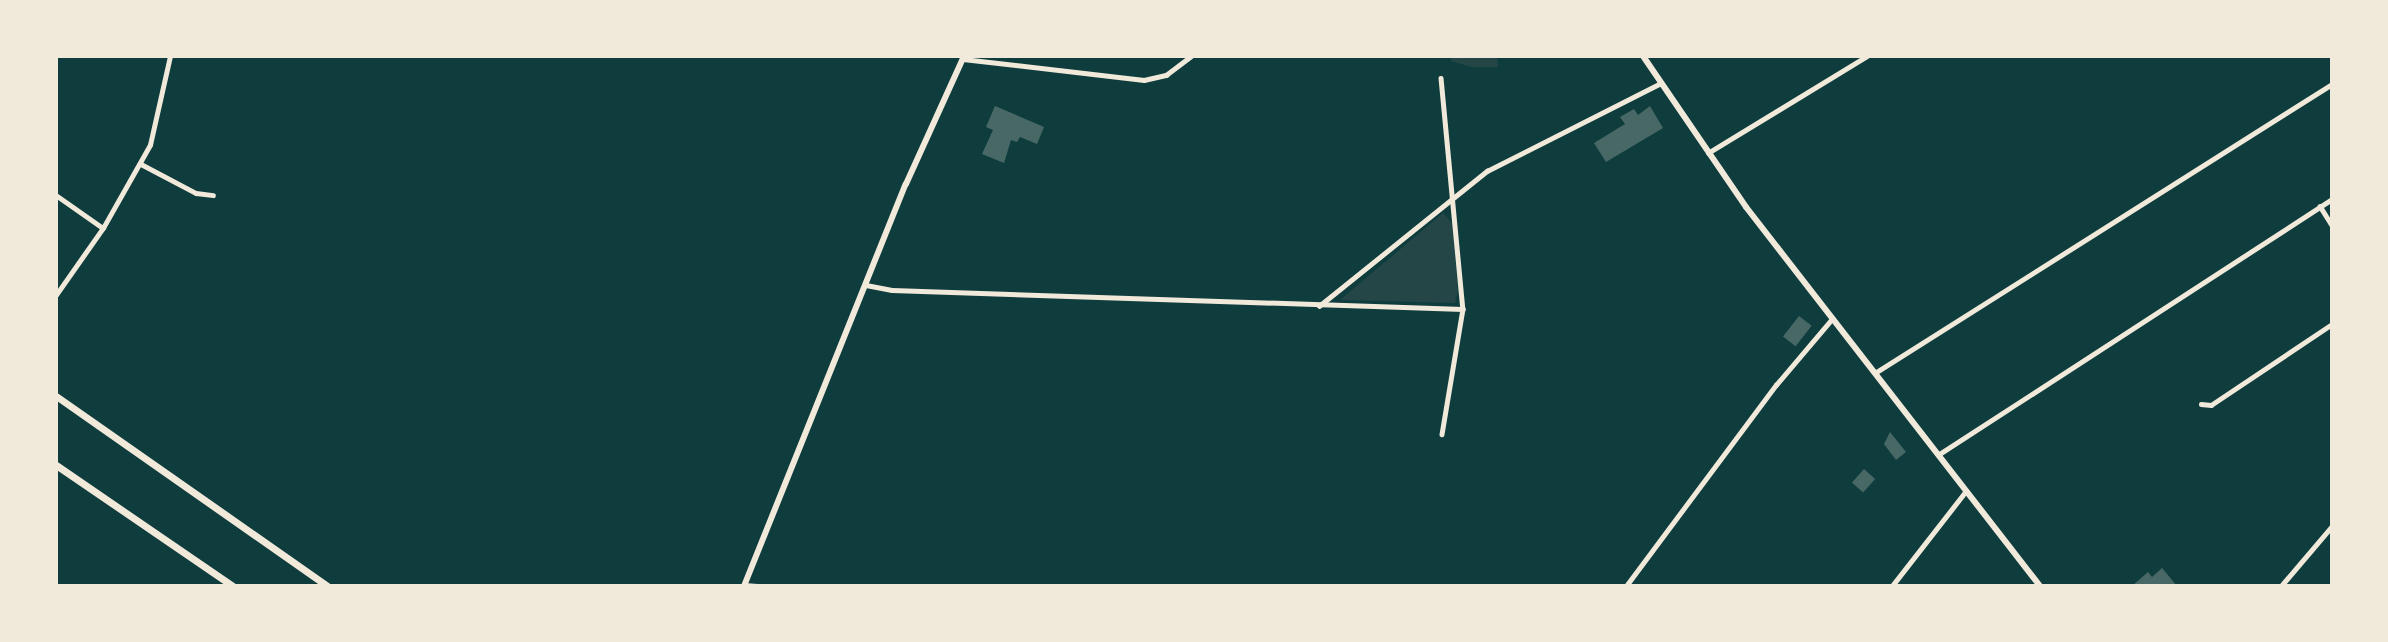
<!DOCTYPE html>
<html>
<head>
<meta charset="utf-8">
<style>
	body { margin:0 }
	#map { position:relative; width:2388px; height:642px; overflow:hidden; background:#0f3d3e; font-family:"Asap Condensed",sans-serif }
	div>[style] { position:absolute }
	.green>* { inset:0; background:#244646 }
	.building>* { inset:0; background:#486865; transform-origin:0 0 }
	.minor>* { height:4.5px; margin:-2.25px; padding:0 2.25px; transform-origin:2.25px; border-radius:2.25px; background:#f1e9da }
	.secondary>* { height:6px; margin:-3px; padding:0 3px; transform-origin:3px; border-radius:3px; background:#f1e9da }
	.primary>* { height:6px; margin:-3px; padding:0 3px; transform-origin:3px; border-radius:3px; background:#f1e9da }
	.motorway>* { height:7px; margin:-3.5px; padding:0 3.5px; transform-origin:3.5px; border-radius:3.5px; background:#f1e9da }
	span { translate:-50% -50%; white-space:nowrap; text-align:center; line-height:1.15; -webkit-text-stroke:7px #f1e9da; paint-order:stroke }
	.frame { position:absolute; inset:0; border:58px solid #f1e9da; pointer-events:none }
</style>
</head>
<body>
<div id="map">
	<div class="green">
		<div style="clip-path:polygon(1451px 56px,1497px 56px,1498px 67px,1472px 67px,1451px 61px)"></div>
		<div style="clip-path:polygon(1443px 213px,1452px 223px,1458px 291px,1455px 303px,1340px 300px)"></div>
	</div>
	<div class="building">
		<div style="clip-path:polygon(995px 106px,1044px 127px,1037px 144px,1020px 137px,1017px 142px,1011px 140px,1004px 163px,982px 154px,993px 130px,986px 127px)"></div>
		<div style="clip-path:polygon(1650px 106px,1663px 128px,1606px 162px,1594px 143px,1625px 124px,1620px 117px,1634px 109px,1638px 115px)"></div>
		<div style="left:1799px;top:316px;width:16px;height:26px;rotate:38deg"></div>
		<div style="clip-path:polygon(1890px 432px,1906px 452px,1896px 460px,1884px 444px)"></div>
		<div style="left:1864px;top:469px;width:15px;height:18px;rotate:42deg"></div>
		<div style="clip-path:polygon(2162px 568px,2177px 586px,2132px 586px,2148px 572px,2152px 577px)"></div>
	</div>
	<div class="minor">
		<div style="left:504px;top:56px;width:22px"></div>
		<div style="left:963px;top:59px;width:182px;rotate:6.6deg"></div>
		<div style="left:1144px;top:80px;width:23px;rotate:-13deg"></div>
		<div style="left:1166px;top:75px;width:31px;rotate:-37deg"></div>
		<div style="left:1441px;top:78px;width:232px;rotate:84.6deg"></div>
		<div style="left:1463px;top:309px;width:127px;rotate:99.5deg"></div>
		<div style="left:1708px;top:153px;width:186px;rotate:-31.4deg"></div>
		<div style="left:141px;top:164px;width:62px;rotate:27.8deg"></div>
		<div style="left:196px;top:193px;width:17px;rotate:7deg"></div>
		<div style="left:56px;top:195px;width:57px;rotate:35.1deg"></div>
		<div style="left:2320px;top:206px;width:22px;rotate:58deg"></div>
		<div style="left:866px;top:285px;width:26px;rotate:11deg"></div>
		<div style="left:892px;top:290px;width:571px;rotate:1.91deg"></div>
		<div style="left:56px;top:295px;width:82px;rotate:-55deg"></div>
		<div style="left:103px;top:228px;width:95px;rotate:-60.5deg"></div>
		<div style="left:150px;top:145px;width:91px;rotate:-77.3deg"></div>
		<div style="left:1319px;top:306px;width:216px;rotate:-38.8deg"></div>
		<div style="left:1487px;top:171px;width:195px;rotate:-26.8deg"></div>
		<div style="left:1875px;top:373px;width:541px;rotate:-32.31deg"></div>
		<div style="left:2201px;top:404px;width:10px;rotate:6deg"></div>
		<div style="left:2211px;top:405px;width:146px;rotate:-33.8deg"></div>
		<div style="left:1938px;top:455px;width:470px;rotate:-33deg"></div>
		<div style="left:744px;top:585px;width:13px;rotate:4deg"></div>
		<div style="left:1626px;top:586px;width:251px;rotate:-53.3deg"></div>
		<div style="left:1776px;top:385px;width:87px;rotate:-49.7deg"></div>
		<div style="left:1892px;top:586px;width:120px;rotate:-52.1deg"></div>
		<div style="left:2281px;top:586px;width:79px;rotate:-49.6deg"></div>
	</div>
	<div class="secondary">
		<div style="left:744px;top:586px;width:433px;rotate:-68.1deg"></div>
		<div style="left:906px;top:184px;width:141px;rotate:-65.6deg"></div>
	</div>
	<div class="primary">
		<div style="left:1643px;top:56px;width:183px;rotate:55.7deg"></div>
		<div style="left:1746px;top:207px;width:480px;rotate:52.2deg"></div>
	</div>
	<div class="motorway">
		<div style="left:56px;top:396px;width:331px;rotate:35deg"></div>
		<div style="left:56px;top:465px;width:214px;rotate:34.4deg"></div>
	</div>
	<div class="frame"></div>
</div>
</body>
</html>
